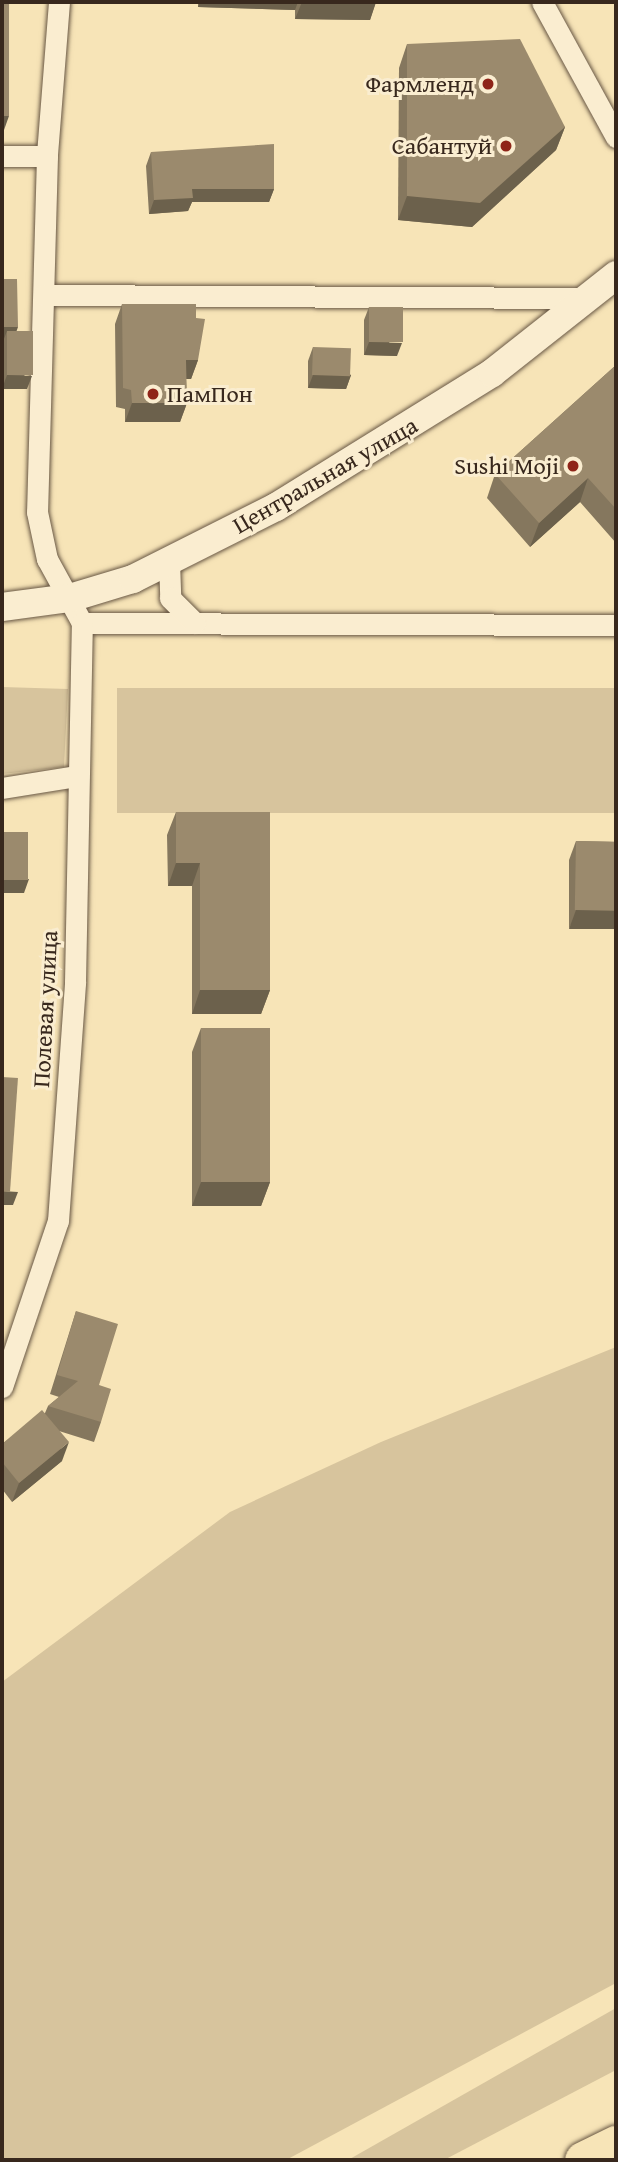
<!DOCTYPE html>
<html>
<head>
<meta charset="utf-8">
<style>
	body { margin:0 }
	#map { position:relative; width:618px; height:2162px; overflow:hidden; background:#f7e4b7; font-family:"Gentium Book Plus",serif }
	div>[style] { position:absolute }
	.green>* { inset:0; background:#d7c49d; transform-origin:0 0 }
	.roads { filter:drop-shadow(0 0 2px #685744) drop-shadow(0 0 2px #685744) }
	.minor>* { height:21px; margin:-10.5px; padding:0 10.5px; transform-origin:10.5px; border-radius:10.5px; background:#faedd0 }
	.tertiary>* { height:28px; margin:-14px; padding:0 14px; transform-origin:14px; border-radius:14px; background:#faedd0 }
	.trunk>* { height:37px; margin:-18.5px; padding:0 18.5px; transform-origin:18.5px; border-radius:18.5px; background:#f7e4b7 }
	.wall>* { inset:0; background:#85775e }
	.shaded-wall>* { inset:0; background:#6c614c }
	.building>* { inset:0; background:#9b8a6d; transform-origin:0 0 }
	.dots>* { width:19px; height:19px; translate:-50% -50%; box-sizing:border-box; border:4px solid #faedd0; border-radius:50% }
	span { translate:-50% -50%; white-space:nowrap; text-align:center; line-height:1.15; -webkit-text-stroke:6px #faedd0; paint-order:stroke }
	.poi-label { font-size:24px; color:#38281d }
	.right { translate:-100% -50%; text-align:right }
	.left { translate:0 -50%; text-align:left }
	.street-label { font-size:24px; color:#38281d }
	.frame { position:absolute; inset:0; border:4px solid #38281d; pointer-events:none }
</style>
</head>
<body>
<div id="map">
	<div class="green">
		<div style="clip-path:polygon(2px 687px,68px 689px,64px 767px,2px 774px)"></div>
		<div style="left:117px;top:688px;width:499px;height:125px"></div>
		<div style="clip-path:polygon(616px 1347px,616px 1983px,286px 2160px,2px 2160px,2px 1682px,230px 1512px,381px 1442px)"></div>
		<div style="clip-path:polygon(616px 2008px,616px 2070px,444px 2160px,348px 2160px)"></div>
	</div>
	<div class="roads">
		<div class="minor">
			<div style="left:59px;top:2px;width:154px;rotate:94.5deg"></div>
			<div style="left:47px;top:156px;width:356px;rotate:91.6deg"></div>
			<div style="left:37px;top:512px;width:48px;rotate:78deg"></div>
			<div style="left:47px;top:559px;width:73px;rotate:61.3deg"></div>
			<div style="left:82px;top:623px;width:534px;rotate:0.21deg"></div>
			<div style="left:542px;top:2px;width:154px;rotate:61.3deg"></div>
			<div style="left:2px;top:156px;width:45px"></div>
			<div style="left:44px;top:295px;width:543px;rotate:0.32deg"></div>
			<div style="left:169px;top:561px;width:37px;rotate:88deg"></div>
			<div style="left:170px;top:598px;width:35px;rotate:45deg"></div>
			<div style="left:2px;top:788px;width:75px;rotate:-9.2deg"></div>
			<div style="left:2px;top:1387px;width:175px;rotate:-71.4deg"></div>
			<div style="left:58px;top:1221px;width:240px;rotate:-85.9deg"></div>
			<div style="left:75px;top:982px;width:359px;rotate:-88.9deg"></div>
		</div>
		<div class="tertiary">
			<div style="left:2px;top:607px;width:69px;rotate:-7.5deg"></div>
			<div style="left:70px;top:598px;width:66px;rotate:-16.8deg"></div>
			<div style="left:133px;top:579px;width:160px;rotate:-26.7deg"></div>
			<div style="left:276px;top:507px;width:254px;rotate:-31.8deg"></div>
			<div style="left:492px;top:373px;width:158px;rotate:-38.3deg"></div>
		</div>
		<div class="trunk">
			<div style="left:583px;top:2160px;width:37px;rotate:-26deg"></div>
		</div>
	</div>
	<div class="wall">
		<div style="clip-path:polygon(198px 2px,376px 2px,370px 20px,295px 19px,295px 10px,198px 7px)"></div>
		<div style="clip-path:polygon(407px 44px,565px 127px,556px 150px,472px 227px,398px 220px,399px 68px)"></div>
		<div style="clip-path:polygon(151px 152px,274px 189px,269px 202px,192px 202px,188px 211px,149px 214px,146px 166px)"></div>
		<div style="clip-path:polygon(2px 270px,16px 331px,27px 389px,2px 389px)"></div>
		<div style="clip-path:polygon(122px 304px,198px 360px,191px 379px,186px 379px,187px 403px,180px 422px,125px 422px,125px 409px,116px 407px,115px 324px)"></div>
		<div style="clip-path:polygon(369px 307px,397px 356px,364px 355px,364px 320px)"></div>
		<div style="clip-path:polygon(313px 347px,351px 375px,346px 389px,308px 388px,308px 361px)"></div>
		<div style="clip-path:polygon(616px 365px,616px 543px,580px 502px,530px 547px,487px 498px,495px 474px)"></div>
		<div style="clip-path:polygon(176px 812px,270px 990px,261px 1014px,192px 1014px,192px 886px,168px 886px,167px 835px)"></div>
		<div style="clip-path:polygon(576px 841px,616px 842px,569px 929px,569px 860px)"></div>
		<div style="clip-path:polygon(201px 1028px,270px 1182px,261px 1206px,192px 1206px,192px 1052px)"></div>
		<div style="clip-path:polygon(76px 1311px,99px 1385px,101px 1422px,94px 1442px,59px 1431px,62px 1461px,12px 1502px,2px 1489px,2px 1444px,45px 1413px,48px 1406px,59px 1397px,50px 1394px)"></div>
	</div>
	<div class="shaded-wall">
		<div style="clip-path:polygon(200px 2px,298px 2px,295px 10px,198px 7px)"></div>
		<div style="clip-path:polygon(302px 2px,376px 2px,370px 20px,295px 19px)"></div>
		<div style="clip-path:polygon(2px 116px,9px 116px,4px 130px,2px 130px)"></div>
		<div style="clip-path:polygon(565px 127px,556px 150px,472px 227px,398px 220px,407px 196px)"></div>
		<div style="clip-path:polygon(192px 189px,274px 189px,269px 202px,192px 202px,188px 211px,149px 214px,154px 200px)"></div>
		<div style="clip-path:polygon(2px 327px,18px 327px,12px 344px,7px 331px,2px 344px)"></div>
		<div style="clip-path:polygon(369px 342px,402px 343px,397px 356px,364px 355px)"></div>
		<div style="clip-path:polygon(186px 360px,198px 360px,191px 379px,179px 379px)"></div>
		<div style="clip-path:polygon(7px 375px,32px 376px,27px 389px,2px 389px)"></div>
		<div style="clip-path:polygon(313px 375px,351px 375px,346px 389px,308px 388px)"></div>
		<div style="clip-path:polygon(132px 403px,187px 403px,180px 422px,125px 422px)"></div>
		<div style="clip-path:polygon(588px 478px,580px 502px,530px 547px,539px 523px)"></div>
		<div style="clip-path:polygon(176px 863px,200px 863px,192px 886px,168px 886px)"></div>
		<div style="clip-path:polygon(29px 879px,24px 893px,2px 893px,2px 880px)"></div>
		<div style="clip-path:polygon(576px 910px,616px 910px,616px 929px,569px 929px)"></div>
		<div style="clip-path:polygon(200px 990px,270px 990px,261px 1014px,192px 1014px)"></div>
		<div style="clip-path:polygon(201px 1182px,270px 1182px,261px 1206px,192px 1206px)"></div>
		<div style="clip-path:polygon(2px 1191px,18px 1192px,13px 1205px,2px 1205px)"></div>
		<div style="clip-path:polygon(69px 1442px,62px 1461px,12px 1502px,19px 1483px)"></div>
	</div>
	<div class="building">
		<div style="left:2px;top:2px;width:7px;height:114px"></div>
		<div style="clip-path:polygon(520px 39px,565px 127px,480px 203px,407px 196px,407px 44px)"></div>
		<div style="clip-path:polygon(274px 144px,274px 189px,192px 189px,193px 198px,154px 200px,151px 152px)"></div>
		<div style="clip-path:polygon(2px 270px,4px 270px,4px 279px,17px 279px,18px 327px,2px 327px)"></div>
		<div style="clip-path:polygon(122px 304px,196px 304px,196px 318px,205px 319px,198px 360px,186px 360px,187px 403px,132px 403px,131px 390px,123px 388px)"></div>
		<div style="left:369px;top:307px;width:34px;height:35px"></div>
		<div style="left:7px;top:331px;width:26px;height:44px"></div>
		<div style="left:313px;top:347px;width:38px;height:28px;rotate:2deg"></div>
		<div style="clip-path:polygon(616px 365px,616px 509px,588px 478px,539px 523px,495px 474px)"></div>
		<div style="clip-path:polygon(176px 812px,270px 812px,270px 990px,200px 990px,200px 863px,176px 863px)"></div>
		<div style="left:2px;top:832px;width:26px;height:48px"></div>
		<div style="left:576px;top:841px;width:40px;height:69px;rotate:1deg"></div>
		<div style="left:201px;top:1028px;width:69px;height:154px"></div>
		<div style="left:2px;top:1077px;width:16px;height:114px;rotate:4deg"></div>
		<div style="clip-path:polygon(76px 1311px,118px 1324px,99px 1385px,111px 1389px,101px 1422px,48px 1406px,78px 1381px,57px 1375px)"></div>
		<div style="clip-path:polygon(42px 1410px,69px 1442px,19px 1483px,2px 1462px,2px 1444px)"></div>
	</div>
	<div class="dots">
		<div style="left:488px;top:84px;background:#8f2418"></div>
		<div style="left:506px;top:146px;background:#8f2418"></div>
		<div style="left:153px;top:394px;background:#8f2418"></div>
		<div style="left:573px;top:466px;background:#8f2418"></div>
	</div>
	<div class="poi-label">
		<span class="right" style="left:474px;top:84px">Фармленд</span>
		<span class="right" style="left:492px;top:146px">Сабантуй</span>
		<span class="left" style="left:167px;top:394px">ПамПон</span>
		<span class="right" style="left:559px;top:466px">Sushi Moji</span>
	</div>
	<div class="street-label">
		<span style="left:325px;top:475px;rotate:-30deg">Центральная улица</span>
		<span style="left:45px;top:1009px;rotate:-87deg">Полевая улица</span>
	</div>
	<div class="frame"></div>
</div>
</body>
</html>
